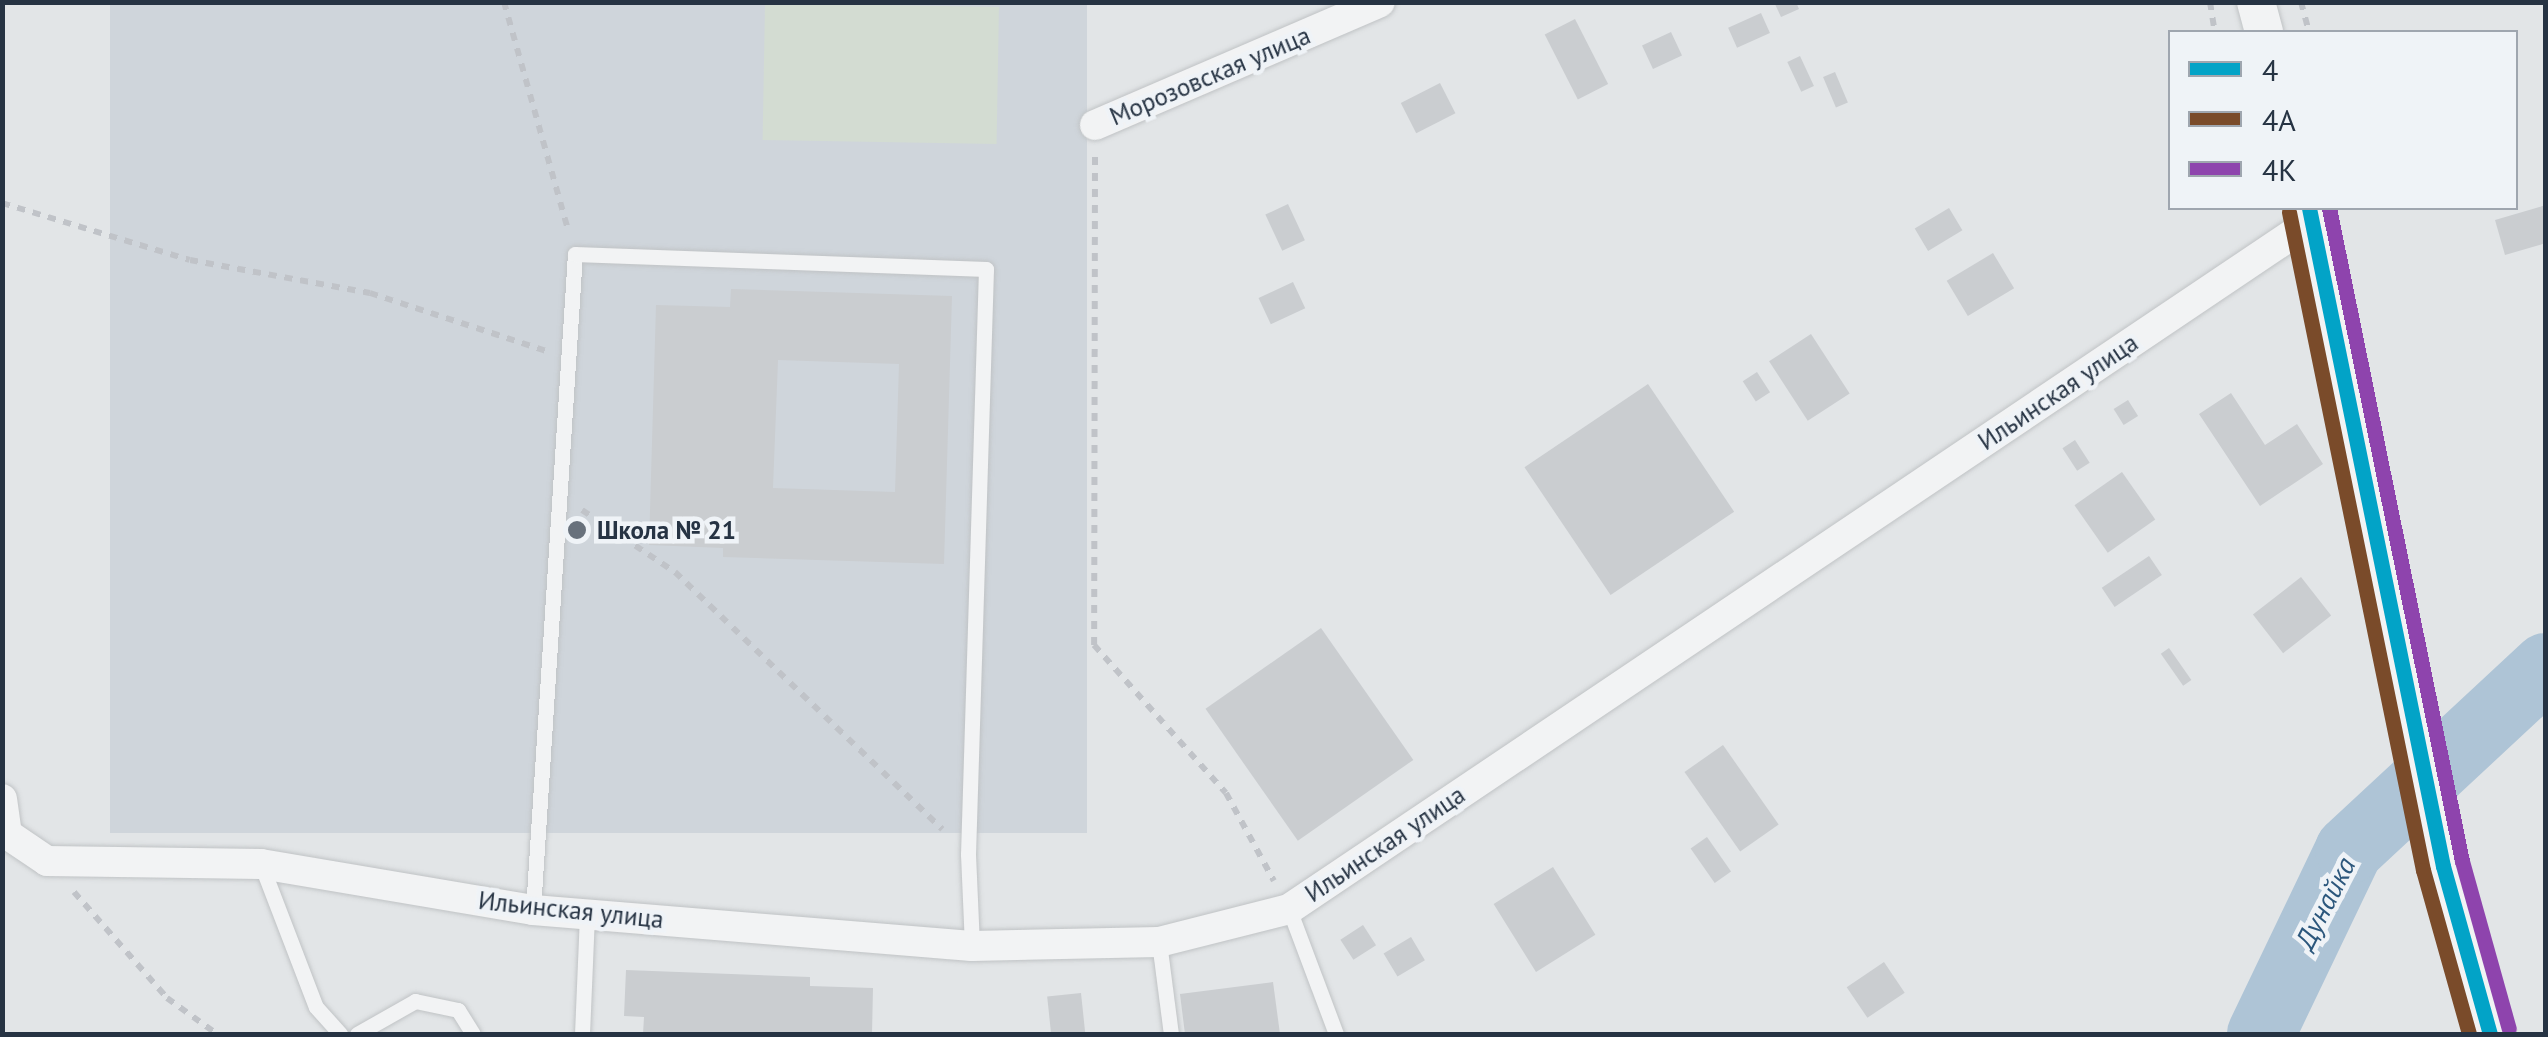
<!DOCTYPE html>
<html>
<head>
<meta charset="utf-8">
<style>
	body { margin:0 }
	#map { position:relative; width:2548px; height:1037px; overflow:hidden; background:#e2e5e7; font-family:"PT Sans",sans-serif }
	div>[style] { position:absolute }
	.built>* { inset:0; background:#cfd5db; transform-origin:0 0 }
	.green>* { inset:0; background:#d3dcd2; transform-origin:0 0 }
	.river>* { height:68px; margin:-34px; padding:0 34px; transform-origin:34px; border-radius:34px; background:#aec4d6 }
	.building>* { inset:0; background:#cacdd0; transform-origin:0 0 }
	.path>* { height:6px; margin-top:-3px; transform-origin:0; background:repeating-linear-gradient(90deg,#c0c3c8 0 8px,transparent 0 16px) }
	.roads { filter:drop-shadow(0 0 2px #c0c3c5) drop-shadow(0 0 2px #c0c3c5) }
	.service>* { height:15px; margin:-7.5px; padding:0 7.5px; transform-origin:7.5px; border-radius:7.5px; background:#f2f3f4 }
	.minor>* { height:30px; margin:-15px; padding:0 15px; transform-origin:15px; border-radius:15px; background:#f2f3f4 }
	.tertiary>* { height:38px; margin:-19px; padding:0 19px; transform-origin:19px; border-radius:19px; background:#f2f3f4 }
	.bus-1>* { height:15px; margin:-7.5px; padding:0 7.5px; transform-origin:7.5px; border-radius:7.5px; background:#02a3c7 }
	.bus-2>* { height:15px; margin:-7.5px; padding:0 7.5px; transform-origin:7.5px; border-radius:7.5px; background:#7a4b2a }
	.bus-3>* { height:15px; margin:-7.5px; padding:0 7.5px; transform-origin:7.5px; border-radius:7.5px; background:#8e44ad }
	.dots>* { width:28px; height:28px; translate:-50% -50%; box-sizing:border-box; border:5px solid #eff3f7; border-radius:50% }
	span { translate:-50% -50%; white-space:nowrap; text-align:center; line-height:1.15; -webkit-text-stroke:9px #eff3f7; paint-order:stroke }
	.street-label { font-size:25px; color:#263343 }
	.poi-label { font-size:25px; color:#263343; font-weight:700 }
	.left { translate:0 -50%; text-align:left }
	.water-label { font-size:28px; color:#2c577c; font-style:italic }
	.frame { position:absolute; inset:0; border:5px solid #263343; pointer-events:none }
	.legend { position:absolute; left:2168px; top:30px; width:350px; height:180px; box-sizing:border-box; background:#eff3f7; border:2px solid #9fa6af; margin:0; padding:12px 18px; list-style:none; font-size:30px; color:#263343 }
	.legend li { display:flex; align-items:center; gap:20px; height:50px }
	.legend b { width:50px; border:2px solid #9fa6af }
</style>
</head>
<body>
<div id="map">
	<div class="built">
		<div style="left:110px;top:3px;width:977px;height:830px"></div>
	</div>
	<div class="green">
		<div style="left:765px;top:3px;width:234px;height:137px;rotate:1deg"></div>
	</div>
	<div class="river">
		<div style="left:2261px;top:1034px;width:204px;rotate:-64.4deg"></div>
		<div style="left:2349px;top:850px;width:269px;rotate:-42.9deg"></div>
	</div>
	<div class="building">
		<div style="clip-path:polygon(1774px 2px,1796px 2px,1799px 9px,1781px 17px)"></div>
		<div style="left:1761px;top:13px;width:22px;height:36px;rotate:66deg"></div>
		<div style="left:1575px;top:19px;width:73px;height:34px;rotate:63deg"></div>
		<div style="left:1671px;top:32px;width:26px;height:32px;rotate:65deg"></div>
		<div style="left:1800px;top:56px;width:33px;height:14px;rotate:65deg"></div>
		<div style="left:1835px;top:72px;width:33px;height:13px;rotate:67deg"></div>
		<div style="left:1440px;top:83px;width:34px;height:44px;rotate:63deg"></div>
		<div style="left:1288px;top:204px;width:40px;height:25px;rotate:65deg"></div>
		<div style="clip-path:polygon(2546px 205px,2546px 243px,2505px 255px,2495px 220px)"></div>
		<div style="left:1949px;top:208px;width:26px;height:40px;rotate:59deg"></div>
		<div style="left:1993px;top:253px;width:41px;height:54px;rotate:59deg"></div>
		<div style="left:1293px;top:282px;width:29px;height:38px;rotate:65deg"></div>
		<div style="clip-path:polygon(evenodd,731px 289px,952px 296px,944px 564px,723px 557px,723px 548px,649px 545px,656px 305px,730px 307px,731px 289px,778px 360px,899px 364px,895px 492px,773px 488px,778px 360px)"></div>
		<div style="left:1811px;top:334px;width:71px;height:50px;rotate:57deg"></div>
		<div style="left:1757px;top:372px;width:24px;height:17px;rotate:57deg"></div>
		<div style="left:1648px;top:384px;width:154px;height:149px;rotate:56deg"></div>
		<div style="clip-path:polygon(2231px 393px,2265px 445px,2297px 424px,2323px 464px,2260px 506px,2199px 414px)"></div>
		<div style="left:2128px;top:400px;width:19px;height:17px;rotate:58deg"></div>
		<div style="left:2075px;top:440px;width:27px;height:15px;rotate:57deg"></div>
		<div style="left:2122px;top:472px;width:58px;height:58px;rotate:55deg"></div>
		<div style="left:2149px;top:556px;width:23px;height:57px;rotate:56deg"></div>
		<div style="left:2301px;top:577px;width:49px;height:61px;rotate:52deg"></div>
		<div style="left:1321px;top:628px;width:161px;height:141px;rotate:55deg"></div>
		<div style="left:2169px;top:648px;width:39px;height:10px;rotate:55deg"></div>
		<div style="left:1723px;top:745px;width:97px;height:47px;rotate:55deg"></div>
		<div style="left:1707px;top:837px;width:42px;height:20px;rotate:55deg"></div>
		<div style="left:1553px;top:867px;width:80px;height:70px;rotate:58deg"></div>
		<div style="left:1363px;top:925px;width:24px;height:27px;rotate:57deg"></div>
		<div style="left:1411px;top:937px;width:27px;height:32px;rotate:59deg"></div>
		<div style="left:1884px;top:962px;width:37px;height:45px;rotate:56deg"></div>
		<div style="clip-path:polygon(626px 970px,810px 977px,810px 986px,873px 988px,872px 1034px,643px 1034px,644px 1017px,624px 1016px)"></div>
		<div style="clip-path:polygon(1273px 982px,1280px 1034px,1185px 1034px,1180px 994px)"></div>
		<div style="left:1081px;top:993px;width:41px;height:34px;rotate:84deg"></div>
	</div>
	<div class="path">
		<div style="left:504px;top:2px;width:236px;rotate:74.3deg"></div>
		<div style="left:2210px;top:2px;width:30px;rotate:81deg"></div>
		<div style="left:2301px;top:2px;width:31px;rotate:75deg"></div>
		<div style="left:1095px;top:157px;width:488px;rotate:90.1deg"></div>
		<div style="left:1094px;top:645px;width:198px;rotate:48.3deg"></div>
		<div style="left:1226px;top:793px;width:100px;rotate:61.4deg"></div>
		<div style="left:2px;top:203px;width:196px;rotate:16.9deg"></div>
		<div style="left:190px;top:260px;width:183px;rotate:10.4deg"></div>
		<div style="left:370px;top:293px;width:185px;rotate:18.2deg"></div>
		<div style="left:582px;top:510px;width:112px;rotate:33.7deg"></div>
		<div style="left:675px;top:572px;width:371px;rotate:43.9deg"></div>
		<div style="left:74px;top:892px;width:141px;rotate:48.7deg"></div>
		<div style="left:167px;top:998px;width:62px;rotate:35.8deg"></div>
	</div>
	<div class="roads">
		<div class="service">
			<div style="left:261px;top:864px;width:153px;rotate:69deg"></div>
			<div style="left:316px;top:1007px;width:36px;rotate:48deg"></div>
			<div style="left:1289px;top:909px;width:134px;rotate:69.4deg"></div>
			<div style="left:533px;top:910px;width:657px;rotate:-86.34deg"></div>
			<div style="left:575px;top:254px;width:411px;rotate:2.1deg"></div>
			<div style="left:986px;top:269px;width:585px;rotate:91.76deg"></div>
			<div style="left:968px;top:854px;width:92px;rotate:87.5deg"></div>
			<div style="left:1159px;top:942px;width:93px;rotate:82.6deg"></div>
			<div style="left:357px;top:1034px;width:67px;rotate:-29.6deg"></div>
			<div style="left:415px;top:1001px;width:44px;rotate:11.8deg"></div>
			<div style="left:458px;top:1010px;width:28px;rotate:58deg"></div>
			<div style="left:582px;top:1034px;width:119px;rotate:-87.6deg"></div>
		</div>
		<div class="minor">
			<div style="left:1095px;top:125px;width:310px;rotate:-23.3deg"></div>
			<div style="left:2px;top:799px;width:35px;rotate:82deg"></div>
			<div style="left:7px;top:834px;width:48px;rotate:34deg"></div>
			<div style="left:47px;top:861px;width:214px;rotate:0.8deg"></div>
			<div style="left:261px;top:864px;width:276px;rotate:9.6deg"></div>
			<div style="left:533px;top:910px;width:440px;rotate:4.7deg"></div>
			<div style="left:972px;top:946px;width:187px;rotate:-1.2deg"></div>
			<div style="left:1159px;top:942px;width:134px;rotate:-14.2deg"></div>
			<div style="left:1289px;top:909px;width:1233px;rotate:-33.92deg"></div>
		</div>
		<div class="tertiary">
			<div style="left:2256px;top:2px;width:31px;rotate:75deg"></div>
			<div style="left:2309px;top:208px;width:672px;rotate:78.49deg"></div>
			<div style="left:2443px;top:866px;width:174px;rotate:74.4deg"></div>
		</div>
	</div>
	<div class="bus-1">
		<div style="left:2309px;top:208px;width:672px;rotate:78.49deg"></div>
		<div style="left:2443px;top:866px;width:174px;rotate:74.4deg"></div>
	</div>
	<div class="bus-2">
		<div style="left:2289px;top:212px;width:672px;rotate:78.49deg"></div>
		<div style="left:2423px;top:870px;width:170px;rotate:74.3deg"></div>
	</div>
	<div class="bus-3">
		<div style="left:2329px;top:208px;width:666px;rotate:78.49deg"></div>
		<div style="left:2462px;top:861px;width:174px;rotate:74.4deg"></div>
	</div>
	<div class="dots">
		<div style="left:577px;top:530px;background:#68717c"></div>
	</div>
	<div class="street-label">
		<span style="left:1210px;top:76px;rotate:-23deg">Морозовская улица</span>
		<span style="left:2058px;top:392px;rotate:-34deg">Ильинская улица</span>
		<span style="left:1385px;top:844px;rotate:-34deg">Ильинская улица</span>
		<span style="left:571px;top:910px;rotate:6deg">Ильинская улица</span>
	</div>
	<div class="poi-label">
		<span class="left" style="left:597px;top:530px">Школа № 21</span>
	</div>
	<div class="water-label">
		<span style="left:2325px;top:903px;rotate:-63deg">Дунайка</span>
	</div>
	<div class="frame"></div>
	<ul class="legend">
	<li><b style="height:12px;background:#02a3c7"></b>4</li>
	<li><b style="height:12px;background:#7a4b2a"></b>4А</li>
	<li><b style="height:12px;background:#8e44ad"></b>4К</li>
	</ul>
</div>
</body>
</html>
